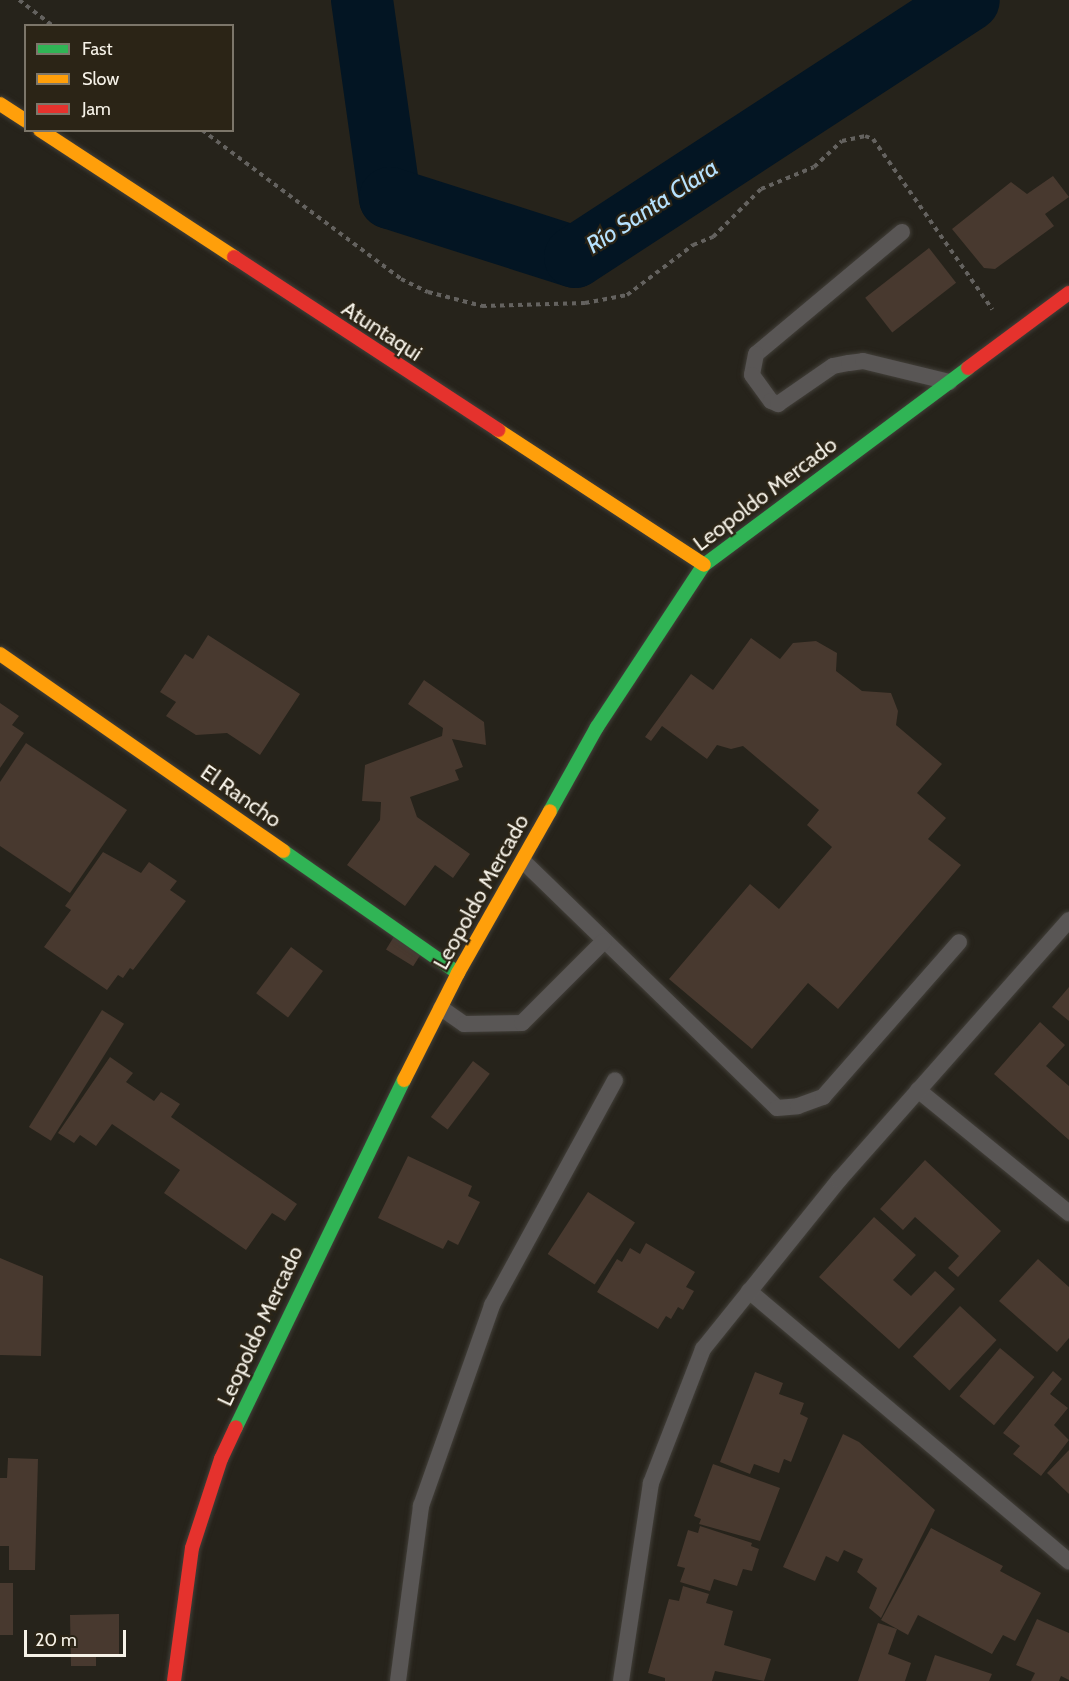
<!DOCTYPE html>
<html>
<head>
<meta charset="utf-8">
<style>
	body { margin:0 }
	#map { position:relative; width:1069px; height:1681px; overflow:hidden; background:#26231b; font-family:Cabin,sans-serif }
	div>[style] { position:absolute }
	.river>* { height:62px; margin:-31px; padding:0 31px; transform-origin:31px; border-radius:31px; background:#031523 }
	.building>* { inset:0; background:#48392f; transform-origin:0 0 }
	.path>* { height:4px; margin-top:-2px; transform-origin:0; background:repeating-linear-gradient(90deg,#64625f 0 4.5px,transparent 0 9px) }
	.roads { filter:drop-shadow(0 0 2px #423f39) drop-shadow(0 0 2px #423f39) }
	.lane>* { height:16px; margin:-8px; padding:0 8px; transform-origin:8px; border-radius:8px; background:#595655 }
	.fast>* { height:14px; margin:-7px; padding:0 7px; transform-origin:7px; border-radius:7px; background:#30b455 }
	.slow>* { height:14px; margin:-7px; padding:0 7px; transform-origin:7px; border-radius:7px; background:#ff9f0a }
	.jam>* { height:14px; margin:-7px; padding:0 7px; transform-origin:7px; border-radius:7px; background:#e5322d }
	span { translate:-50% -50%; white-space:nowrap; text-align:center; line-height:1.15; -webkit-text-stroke:4.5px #2b2416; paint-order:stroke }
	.street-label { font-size:22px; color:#f6f2e8 }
	.water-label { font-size:24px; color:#b7e2fe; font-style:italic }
	.legend { position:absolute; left:24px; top:24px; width:210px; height:108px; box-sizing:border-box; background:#2b2416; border:2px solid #7c766a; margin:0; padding:8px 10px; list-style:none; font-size:18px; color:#f6f2e8 }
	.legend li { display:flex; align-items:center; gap:12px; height:30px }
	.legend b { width:30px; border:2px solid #7c766a }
	.scale { position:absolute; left:24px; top:1630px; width:102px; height:27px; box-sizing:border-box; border:3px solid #f6f2e8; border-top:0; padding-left:8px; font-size:18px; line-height:21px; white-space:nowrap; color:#f6f2e8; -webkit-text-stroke:4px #2b2416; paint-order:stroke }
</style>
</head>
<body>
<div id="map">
	<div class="river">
		<div style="left:362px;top:0;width:200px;rotate:82deg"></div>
		<div style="left:390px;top:198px;width:194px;rotate:17.7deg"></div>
		<div style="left:575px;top:257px;width:470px;rotate:-33.1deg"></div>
	</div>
	<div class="building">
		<div style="clip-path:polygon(1053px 176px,1069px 197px,1045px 214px,1054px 226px,995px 269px,984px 268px,952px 229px,1011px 182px,1027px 194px)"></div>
		<div style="left:929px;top:248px;width:44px;height:81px;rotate:52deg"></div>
		<div style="clip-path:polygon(208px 635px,300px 694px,260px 755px,227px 733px,196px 735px,166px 716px,176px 702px,160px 692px,185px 654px,193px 659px)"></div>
		<div style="clip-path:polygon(751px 638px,780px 659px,793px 643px,816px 641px,837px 653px,836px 671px,862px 691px,891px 693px,898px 711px,896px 725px,942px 764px,917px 793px,946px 818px,928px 839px,961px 865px,838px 1009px,808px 983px,752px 1049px,669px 979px,750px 884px,779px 909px,832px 847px,807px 825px,819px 810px,743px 746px,731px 749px,717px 745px,707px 759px,662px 726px,651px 741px,645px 737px,691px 674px,713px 690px)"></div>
		<div style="clip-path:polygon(424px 680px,484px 722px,486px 745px,452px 739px,463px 767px,455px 770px,459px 780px,410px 797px,417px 817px,470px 854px,453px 878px,435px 865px,405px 906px,347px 865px,380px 820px,381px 802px,362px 801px,365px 765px,442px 736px,443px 728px,408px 704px)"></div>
		<div style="clip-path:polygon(0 703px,19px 716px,12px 725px,24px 733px,0 768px)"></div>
		<div style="clip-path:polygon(26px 743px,127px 810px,70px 893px,0 846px,0 782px)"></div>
		<div style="clip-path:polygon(103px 852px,141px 873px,149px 862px,177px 881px,170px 890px,186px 901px,133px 970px,130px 968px,123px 978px,118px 975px,107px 990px,44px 947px,71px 910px,65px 906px)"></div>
		<div style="left:395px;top:935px;width:32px;height:17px;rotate:32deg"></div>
		<div style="left:291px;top:947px;width:40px;height:58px;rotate:37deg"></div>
		<div style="clip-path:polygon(1069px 987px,1069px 1021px,1052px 1007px)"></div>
		<div style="left:102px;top:1010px;width:26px;height:138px;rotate:32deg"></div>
		<div style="clip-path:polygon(1040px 1022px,1065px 1045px,1046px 1066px,1069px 1086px,1069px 1140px,994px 1074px)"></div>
		<div style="clip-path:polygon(110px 1057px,133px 1073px,126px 1082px,154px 1101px,161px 1092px,180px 1104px,171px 1117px,297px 1204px,285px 1221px,272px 1213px,246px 1250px,164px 1193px,180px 1170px,112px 1124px,96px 1146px,80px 1135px,74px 1143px,58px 1133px)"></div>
		<div style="left:473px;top:1061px;width:21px;height:70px;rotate:37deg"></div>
		<div style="clip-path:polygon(408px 1156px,472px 1186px,468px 1196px,480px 1202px,458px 1245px,448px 1240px,443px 1249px,378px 1218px)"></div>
		<div style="clip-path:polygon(925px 1160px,1001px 1231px,958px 1277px,948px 1268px,959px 1256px,915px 1217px,903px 1230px,880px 1209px)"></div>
		<div style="left:588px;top:1192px;width:56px;height:74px;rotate:33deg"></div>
		<div style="clip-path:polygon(874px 1217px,916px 1255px,893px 1280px,911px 1296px,935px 1271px,955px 1289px,899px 1349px,819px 1277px)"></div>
		<div style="clip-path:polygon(646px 1243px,695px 1272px,686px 1287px,694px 1291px,683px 1310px,678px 1307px,671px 1319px,666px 1316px,658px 1329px,597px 1292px,617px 1259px,622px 1262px,630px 1248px,640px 1254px)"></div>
		<div style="clip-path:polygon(0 1258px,43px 1276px,41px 1356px,0 1355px)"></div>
		<div style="clip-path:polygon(1038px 1259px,1069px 1287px,1069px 1338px,1057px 1352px,999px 1301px)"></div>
		<div style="left:960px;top:1306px;width:50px;height:69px;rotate:43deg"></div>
		<div style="left:1000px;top:1348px;width:45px;height:63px;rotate:40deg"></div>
		<div style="clip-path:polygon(1053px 1371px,1062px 1379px,1050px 1394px,1068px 1408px,1054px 1425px,1069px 1440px,1041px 1476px,1013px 1454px,1020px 1446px,1003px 1433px)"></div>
		<div style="clip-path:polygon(755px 1372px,783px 1383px,779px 1394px,804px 1403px,800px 1414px,808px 1418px,791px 1462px,784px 1459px,779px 1473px,754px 1464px,750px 1474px,720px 1462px)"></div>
		<div style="clip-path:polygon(843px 1434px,859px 1442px,935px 1510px,881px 1618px,869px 1608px,877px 1588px,857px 1572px,863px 1559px,844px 1550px,838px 1562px,826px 1556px,815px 1581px,783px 1567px)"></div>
		<div style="clip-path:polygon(1069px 1450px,1069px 1494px,1047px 1473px)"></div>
		<div style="clip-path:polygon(8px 1458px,38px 1459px,35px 1570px,9px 1570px,9px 1546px,0 1546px,0 1478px,7px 1478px)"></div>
		<div style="clip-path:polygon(713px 1464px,780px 1488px,760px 1541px,699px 1524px,701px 1519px,694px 1516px)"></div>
		<div style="clip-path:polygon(700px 1526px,752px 1543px,751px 1546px,759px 1549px,752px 1571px,743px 1569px,737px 1586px,714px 1579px,710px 1591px,680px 1582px,685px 1568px,677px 1566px,688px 1530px,698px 1533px)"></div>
		<div style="clip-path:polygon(931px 1528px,1003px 1566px,1000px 1571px,1041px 1593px,1015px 1641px,1003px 1635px,992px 1654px,918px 1615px,908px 1635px,881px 1620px)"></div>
		<div style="left:0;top:1583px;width:13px;height:52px"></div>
		<div style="clip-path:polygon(683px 1586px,709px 1594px,706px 1603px,733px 1611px,724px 1645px,771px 1659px,764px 1681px,715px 1671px,712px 1681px,665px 1681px,665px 1678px,648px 1673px,669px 1599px,679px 1601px)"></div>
		<div style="clip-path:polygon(119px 1614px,119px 1657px,96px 1657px,96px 1666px,71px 1666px,70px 1615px)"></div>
		<div style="clip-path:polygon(1037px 1619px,1069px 1633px,1069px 1680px,1061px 1676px,1059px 1681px,1031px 1681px,1035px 1673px,1016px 1665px)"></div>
		<div style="clip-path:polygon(878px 1623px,897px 1629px,888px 1654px,911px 1663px,905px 1681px,858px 1681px)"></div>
		<div style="clip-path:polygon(935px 1655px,992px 1674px,989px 1681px,926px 1681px)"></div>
	</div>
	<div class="path">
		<div style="left:19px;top:0;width:43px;rotate:37.4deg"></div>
		<div style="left:202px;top:130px;width:249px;rotate:36.8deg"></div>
		<div style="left:401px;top:279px;width:30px;rotate:26deg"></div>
		<div style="left:428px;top:292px;width:56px;rotate:14.5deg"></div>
		<div style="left:482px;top:306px;width:103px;rotate:-1.7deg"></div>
		<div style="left:585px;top:303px;width:43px;rotate:-10.8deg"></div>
		<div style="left:627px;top:295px;width:83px;rotate:-37.1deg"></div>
		<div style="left:693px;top:245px;width:22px;rotate:-22deg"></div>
		<div style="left:713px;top:237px;width:68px;rotate:-45deg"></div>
		<div style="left:761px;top:189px;width:57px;rotate:-22.5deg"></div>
		<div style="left:814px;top:167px;width:38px;rotate:-43deg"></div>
		<div style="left:842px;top:141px;width:24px;rotate:-12deg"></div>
		<div style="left:865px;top:136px;width:9px;rotate:21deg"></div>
		<div style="left:873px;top:139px;width:208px;rotate:55deg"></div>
	</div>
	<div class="roads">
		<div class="lane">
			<div style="left:902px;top:232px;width:190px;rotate:140.1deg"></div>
			<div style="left:756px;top:354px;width:21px;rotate:101deg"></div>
			<div style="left:752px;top:375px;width:32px;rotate:54deg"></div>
			<div style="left:771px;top:401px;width:8px;rotate:23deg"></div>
			<div style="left:778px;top:404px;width:67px;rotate:-34.6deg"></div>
			<div style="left:833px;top:366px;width:16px;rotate:-11deg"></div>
			<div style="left:849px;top:363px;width:14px;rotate:-8deg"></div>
			<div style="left:863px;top:361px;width:89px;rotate:13.7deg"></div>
			<div style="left:523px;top:861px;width:354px;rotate:44.2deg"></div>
			<div style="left:777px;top:1108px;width:21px;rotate:-5deg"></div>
			<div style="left:798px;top:1106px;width:27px;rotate:-20deg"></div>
			<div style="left:823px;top:1097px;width:206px;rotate:-48.7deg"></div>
			<div style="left:441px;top:1008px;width:28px;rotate:35deg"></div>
			<div style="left:464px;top:1024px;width:58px;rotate:-1deg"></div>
			<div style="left:522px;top:1023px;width:116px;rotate:-45deg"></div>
			<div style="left:918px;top:1090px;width:195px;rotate:39.2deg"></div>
			<div style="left:749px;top:1291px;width:419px;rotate:40.2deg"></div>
			<div style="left:398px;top:1681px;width:177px;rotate:-82.5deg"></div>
			<div style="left:421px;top:1506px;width:213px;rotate:-70.5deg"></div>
			<div style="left:492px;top:1305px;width:256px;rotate:-61.3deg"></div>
			<div style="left:621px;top:1681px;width:200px;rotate:-81.4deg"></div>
			<div style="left:651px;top:1483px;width:144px;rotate:-68.8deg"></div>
			<div style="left:703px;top:1349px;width:217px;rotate:-51.2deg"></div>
			<div style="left:839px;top:1180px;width:347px;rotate:-48.5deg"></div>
		</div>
		<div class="fast">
			<div style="left:550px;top:811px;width:96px;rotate:-60.8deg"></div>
			<div style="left:597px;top:727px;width:194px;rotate:-56.6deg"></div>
			<div style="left:704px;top:565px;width:329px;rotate:-36.7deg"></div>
			<div style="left:283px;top:851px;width:213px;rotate:34.9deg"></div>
			<div style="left:236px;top:1427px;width:386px;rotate:-64.2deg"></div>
		</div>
		<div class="slow">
			<div style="left:0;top:104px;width:31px;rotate:33deg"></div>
			<div style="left:40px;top:130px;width:232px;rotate:33.2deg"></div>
			<div style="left:498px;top:430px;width:246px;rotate:33.2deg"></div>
			<div style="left:0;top:654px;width:345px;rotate:34.8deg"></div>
			<div style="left:404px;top:1080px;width:120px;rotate:-63.2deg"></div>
			<div style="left:458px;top:973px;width:186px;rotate:-60.4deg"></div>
		</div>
		<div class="jam">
			<div style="left:234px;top:257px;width:316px;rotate:33.2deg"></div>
			<div style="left:968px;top:368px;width:126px;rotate:-36.6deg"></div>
			<div style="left:174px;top:1681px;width:134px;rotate:-82.3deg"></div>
			<div style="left:192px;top:1548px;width:94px;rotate:-72deg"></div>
			<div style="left:221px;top:1459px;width:35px;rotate:-65deg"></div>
		</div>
	</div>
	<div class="street-label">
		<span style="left:382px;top:331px;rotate:33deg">Atuntaqui</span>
		<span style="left:765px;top:494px;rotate:-37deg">Leopoldo Mercado</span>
		<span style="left:241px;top:796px;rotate:35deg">El Rancho</span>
		<span style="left:481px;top:892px;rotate:-61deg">Leopoldo Mercado</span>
		<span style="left:260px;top:1326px;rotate:-65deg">Leopoldo Mercado</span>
	</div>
	<div class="water-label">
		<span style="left:652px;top:206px;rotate:-33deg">Río Santa Clara</span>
	</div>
	<ul class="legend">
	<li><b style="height:8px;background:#30b455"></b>Fast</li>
	<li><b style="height:8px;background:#ff9f0a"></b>Slow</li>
	<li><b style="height:8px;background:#e5322d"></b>Jam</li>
	</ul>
	<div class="scale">20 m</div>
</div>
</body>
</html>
